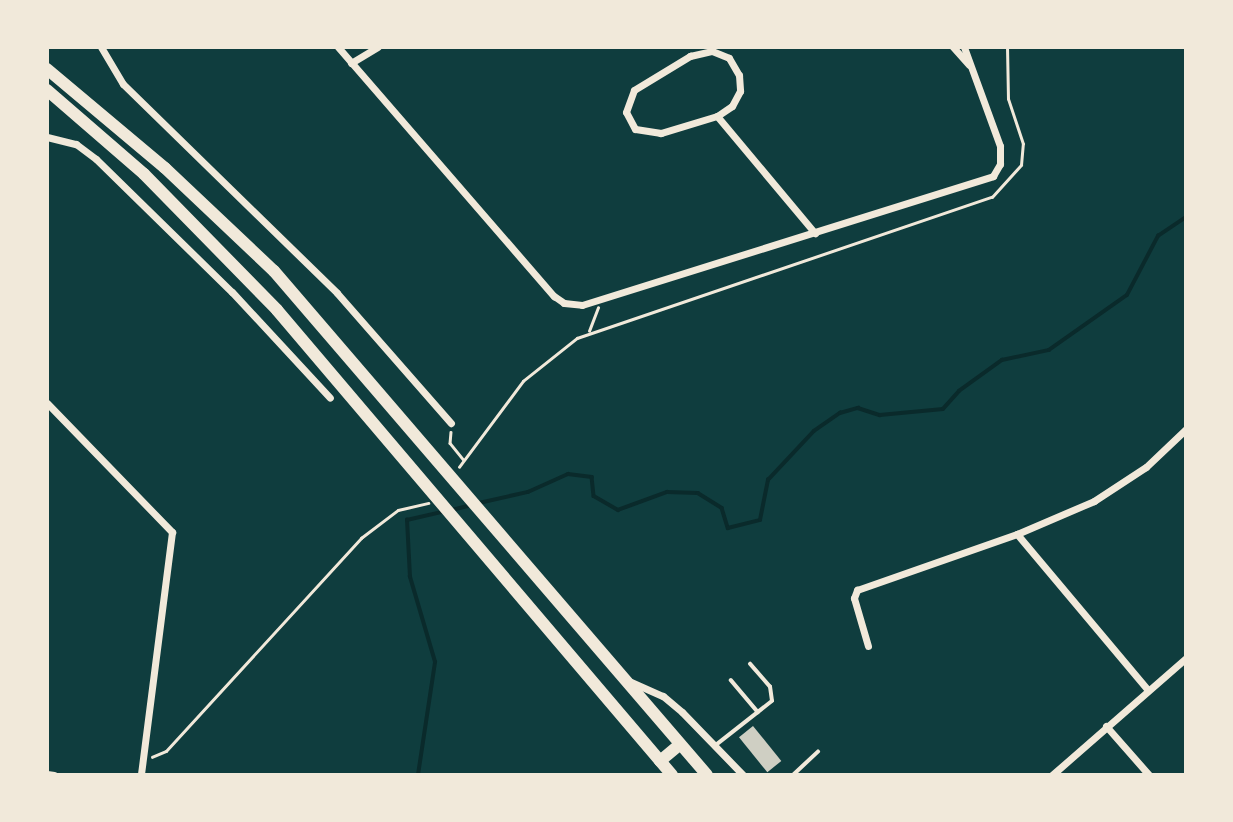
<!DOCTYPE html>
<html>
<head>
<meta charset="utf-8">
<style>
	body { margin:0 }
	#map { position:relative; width:1233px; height:822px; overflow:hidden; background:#0f3d3e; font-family:Quicksand,sans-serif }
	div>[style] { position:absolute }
	.stream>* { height:3.5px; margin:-1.75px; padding:0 1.75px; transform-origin:1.75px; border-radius:1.75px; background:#0a2a2b }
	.building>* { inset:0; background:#cfcfc3; transform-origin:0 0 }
	.path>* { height:2.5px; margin:-1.25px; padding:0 1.25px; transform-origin:1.25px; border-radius:1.25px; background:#f1e9da }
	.service>* { height:3.5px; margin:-1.75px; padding:0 1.75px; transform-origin:1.75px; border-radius:1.75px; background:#f1e9da }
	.minor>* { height:7px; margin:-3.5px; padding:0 3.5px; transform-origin:3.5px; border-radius:3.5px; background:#f1e9da }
	.primary>* { height:12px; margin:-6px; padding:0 6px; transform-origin:6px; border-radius:6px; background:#f1e9da }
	span { translate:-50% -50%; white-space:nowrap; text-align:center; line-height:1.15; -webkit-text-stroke:6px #f1e9da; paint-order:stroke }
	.frame { position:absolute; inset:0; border:49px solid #f1e9da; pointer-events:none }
</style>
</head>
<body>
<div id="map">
	<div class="stream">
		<div style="left:479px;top:503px;width:50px;rotate:-12.7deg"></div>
		<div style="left:528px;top:492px;width:44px;rotate:-24.2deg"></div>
		<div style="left:568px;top:474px;width:24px;rotate:7deg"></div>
		<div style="left:592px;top:477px;width:19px;rotate:84deg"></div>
		<div style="left:594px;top:496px;width:28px;rotate:30deg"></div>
		<div style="left:618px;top:510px;width:52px;rotate:-20.2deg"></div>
		<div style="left:667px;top:492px;width:31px;rotate:2deg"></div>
		<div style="left:698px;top:493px;width:28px;rotate:32deg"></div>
		<div style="left:722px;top:508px;width:21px;rotate:73deg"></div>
		<div style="left:728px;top:528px;width:33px;rotate:-14deg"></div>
		<div style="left:760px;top:520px;width:41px;rotate:-78.7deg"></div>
		<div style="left:768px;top:480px;width:67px;rotate:-46.8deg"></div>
		<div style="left:814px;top:431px;width:32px;rotate:-35deg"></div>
		<div style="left:840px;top:413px;width:19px;rotate:-16deg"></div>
		<div style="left:858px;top:408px;width:23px;rotate:18deg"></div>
		<div style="left:880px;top:415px;width:63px;rotate:-5.4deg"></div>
		<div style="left:943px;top:409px;width:24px;rotate:-48deg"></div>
		<div style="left:959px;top:391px;width:53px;rotate:-35.8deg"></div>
		<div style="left:1002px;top:360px;width:48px;rotate:-12deg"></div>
		<div style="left:1049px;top:350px;width:95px;rotate:-35.2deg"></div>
		<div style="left:1127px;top:295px;width:67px;rotate:-62.3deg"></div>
		<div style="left:1158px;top:236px;width:34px;rotate:-34deg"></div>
		<div style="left:452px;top:510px;width:21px;rotate:-14deg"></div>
		<div style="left:418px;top:775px;width:114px;rotate:-81.4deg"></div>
		<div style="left:435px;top:662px;width:89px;rotate:-106.4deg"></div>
		<div style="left:410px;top:577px;width:57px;rotate:-93deg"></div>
		<div style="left:407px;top:520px;width:39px;rotate:-13deg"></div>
	</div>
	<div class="building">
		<div style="left:753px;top:726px;width:45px;height:18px;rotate:51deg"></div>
	</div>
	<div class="path">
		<div style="left:589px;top:331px;width:25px;rotate:-69deg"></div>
		<div style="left:451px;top:432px;width:11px;rotate:95deg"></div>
		<div style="left:450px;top:443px;width:21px;rotate:51deg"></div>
		<div style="left:459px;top:467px;width:107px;rotate:-53.3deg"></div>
		<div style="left:523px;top:381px;width:69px;rotate:-38.5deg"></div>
		<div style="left:577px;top:338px;width:438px;rotate:-18.8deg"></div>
		<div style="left:992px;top:197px;width:43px;rotate:-47.8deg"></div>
		<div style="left:1021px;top:165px;width:21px;rotate:-85deg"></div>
		<div style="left:1023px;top:144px;width:47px;rotate:-108.4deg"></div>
		<div style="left:1008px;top:99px;width:52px;rotate:-91.1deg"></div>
		<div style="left:152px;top:757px;width:15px;rotate:-23deg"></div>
		<div style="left:166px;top:751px;width:289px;rotate:-47.5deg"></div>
		<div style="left:361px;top:538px;width:46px;rotate:-37.1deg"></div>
		<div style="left:398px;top:510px;width:31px;rotate:-13deg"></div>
	</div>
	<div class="service">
		<div style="left:731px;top:680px;width:42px;rotate:49.8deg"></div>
		<div style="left:716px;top:745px;width:71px;rotate:-38.2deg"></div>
		<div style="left:772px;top:701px;width:14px;rotate:-98deg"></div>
		<div style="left:770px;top:687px;width:30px;rotate:-131deg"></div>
		<div style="left:793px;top:775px;width:34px;rotate:-43deg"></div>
	</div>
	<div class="minor">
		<div style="left:101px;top:47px;width:43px;rotate:59.3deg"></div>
		<div style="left:123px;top:84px;width:299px;rotate:44.3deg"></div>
		<div style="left:337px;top:293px;width:173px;rotate:48.8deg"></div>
		<div style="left:338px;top:47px;width:330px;rotate:49.1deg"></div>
		<div style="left:554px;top:296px;width:12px;rotate:35deg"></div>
		<div style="left:564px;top:303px;width:18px;rotate:6deg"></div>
		<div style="left:582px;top:305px;width:431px;rotate:-17.4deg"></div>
		<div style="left:993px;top:176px;width:14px;rotate:-60deg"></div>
		<div style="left:1000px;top:164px;width:18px;rotate:-90deg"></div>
		<div style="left:1000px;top:146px;width:105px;rotate:-110deg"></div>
		<div style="left:953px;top:47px;width:24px;rotate:48deg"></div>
		<div style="left:712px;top:51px;width:18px;rotate:22deg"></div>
		<div style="left:729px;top:58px;width:20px;rotate:60deg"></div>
		<div style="left:739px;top:75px;width:16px;rotate:86deg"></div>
		<div style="left:740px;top:91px;width:17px;rotate:118deg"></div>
		<div style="left:732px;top:106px;width:18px;rotate:146deg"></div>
		<div style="left:717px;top:116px;width:59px;rotate:163.1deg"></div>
		<div style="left:661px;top:133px;width:26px;rotate:-171deg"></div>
		<div style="left:635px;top:129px;width:19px;rotate:-118deg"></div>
		<div style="left:626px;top:112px;width:23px;rotate:-70deg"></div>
		<div style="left:634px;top:90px;width:66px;rotate:-31.3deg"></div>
		<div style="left:690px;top:56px;width:23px;rotate:-13deg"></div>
		<div style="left:351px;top:63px;width:31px;rotate:-31deg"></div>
		<div style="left:717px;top:116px;width:153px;rotate:50.1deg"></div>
		<div style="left:47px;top:137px;width:30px;rotate:14deg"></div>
		<div style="left:76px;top:144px;width:25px;rotate:37deg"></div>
		<div style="left:96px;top:159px;width:190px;rotate:44.4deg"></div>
		<div style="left:232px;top:292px;width:144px;rotate:47.2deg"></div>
		<div style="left:47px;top:403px;width:180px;rotate:45.9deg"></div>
		<div style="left:172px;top:532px;width:245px;rotate:97.3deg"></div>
		<div style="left:1017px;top:534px;width:84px;rotate:-23.2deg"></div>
		<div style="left:1094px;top:501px;width:62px;rotate:-33.2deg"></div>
		<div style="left:1146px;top:467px;width:55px;rotate:-43.5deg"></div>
		<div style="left:868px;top:646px;width:50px;rotate:-106.3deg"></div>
		<div style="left:854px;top:598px;width:9px;rotate:-69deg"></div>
		<div style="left:857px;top:590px;width:170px;rotate:-19.3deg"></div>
		<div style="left:1017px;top:534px;width:204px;rotate:50deg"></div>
		<div style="left:631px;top:682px;width:35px;rotate:24deg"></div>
		<div style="left:663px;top:696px;width:25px;rotate:40deg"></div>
		<div style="left:682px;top:712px;width:88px;rotate:45.9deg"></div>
		<div style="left:1106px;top:726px;width:65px;rotate:48.7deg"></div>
		<div style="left:47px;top:774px;width:7px;rotate:8deg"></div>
		<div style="left:1052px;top:775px;width:178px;rotate:-41.1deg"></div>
	</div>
	<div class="primary">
		<div style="left:47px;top:69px;width:154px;rotate:40deg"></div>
		<div style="left:165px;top:168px;width:150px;rotate:43.4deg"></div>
		<div style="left:274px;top:271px;width:664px;rotate:49.33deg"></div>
		<div style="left:47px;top:90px;width:128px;rotate:40.9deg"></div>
		<div style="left:144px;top:174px;width:190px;rotate:45.6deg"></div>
		<div style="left:277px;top:310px;width:610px;rotate:49.65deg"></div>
		<div style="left:660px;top:761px;width:26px;rotate:-40deg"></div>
	</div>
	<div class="frame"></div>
</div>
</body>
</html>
